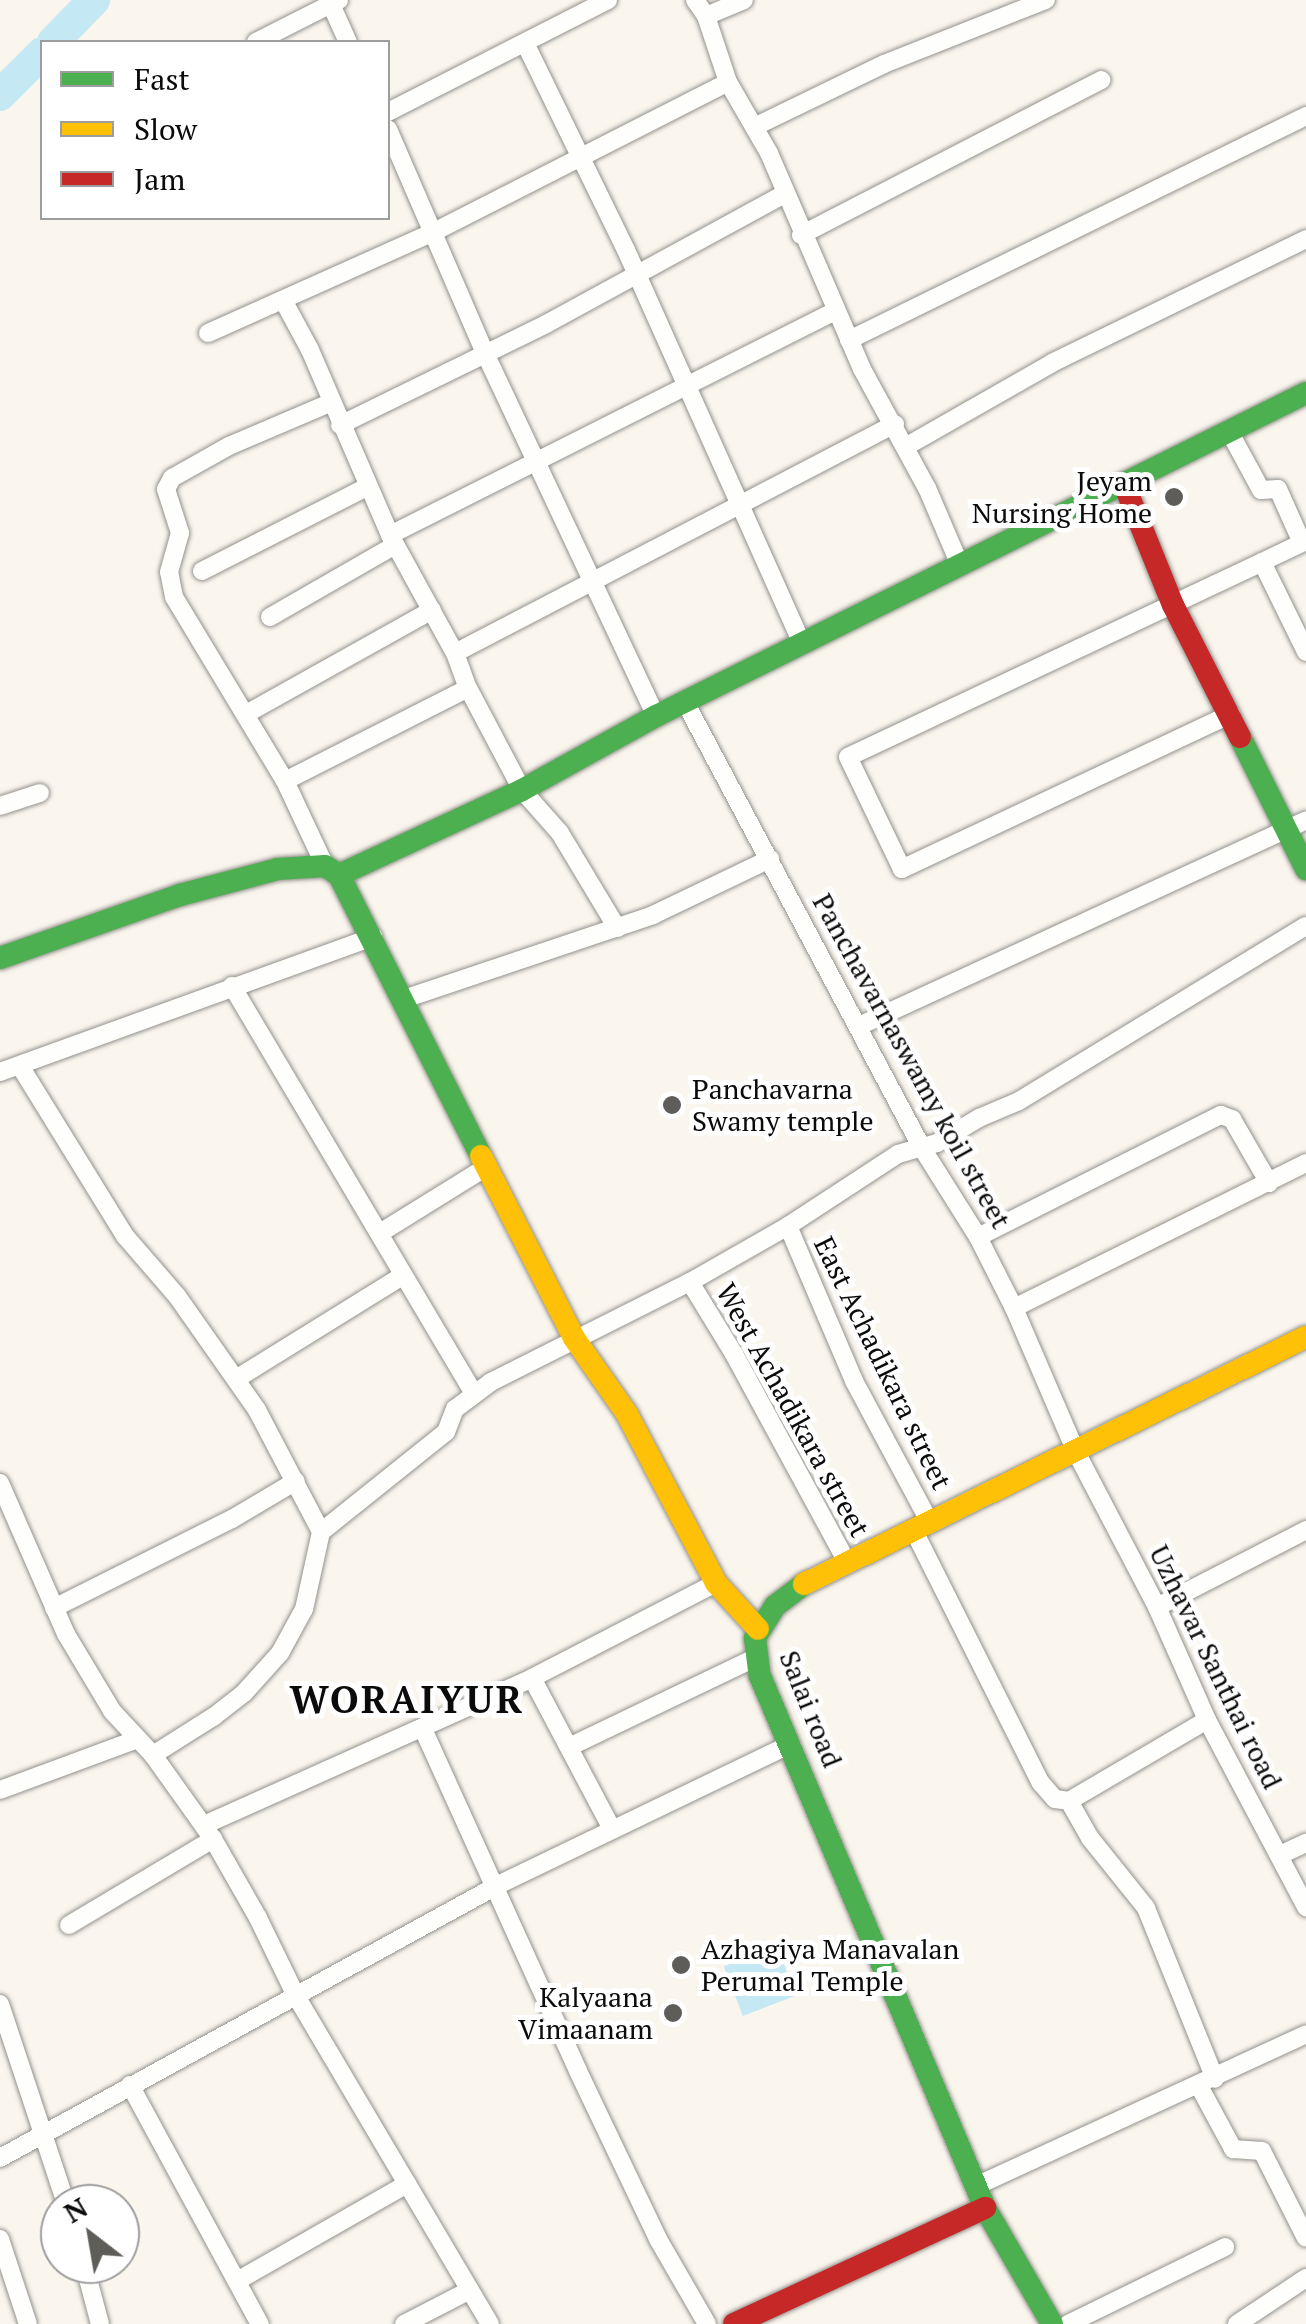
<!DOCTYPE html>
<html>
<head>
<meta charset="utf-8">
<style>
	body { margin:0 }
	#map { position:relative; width:1306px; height:2324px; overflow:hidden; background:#faf6ee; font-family:"PT Serif",serif }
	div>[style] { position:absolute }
	.water>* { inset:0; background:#c4e9f4; transform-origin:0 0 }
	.river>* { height:32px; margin:-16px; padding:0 16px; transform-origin:16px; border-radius:16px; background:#c4e9f4 }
	.roads { filter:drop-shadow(0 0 2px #93918d) drop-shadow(0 0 2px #93918d) }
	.street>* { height:18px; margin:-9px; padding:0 9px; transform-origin:9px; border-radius:9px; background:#fefefc }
	.fast>* { height:22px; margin:-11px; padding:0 11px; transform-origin:11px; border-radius:11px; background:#4caf50 }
	.slow>* { height:22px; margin:-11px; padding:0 11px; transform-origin:11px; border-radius:11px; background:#ffc107 }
	.jam>* { height:22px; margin:-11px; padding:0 11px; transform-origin:11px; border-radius:11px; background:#c62828 }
	.dots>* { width:28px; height:28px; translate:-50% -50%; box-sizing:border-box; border:5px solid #fff; border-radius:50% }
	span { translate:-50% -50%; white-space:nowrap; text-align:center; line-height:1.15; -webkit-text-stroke:10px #fff; paint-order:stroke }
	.poi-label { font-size:28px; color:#0b0b0b }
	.right { translate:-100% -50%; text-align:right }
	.left { translate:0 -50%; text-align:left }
	.street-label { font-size:28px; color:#0b0b0b }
	.district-label { font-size:38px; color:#0b0b0b; font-weight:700; letter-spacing:2.5px }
	.legend { position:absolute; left:40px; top:40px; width:350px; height:180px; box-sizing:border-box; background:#fff; border:2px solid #9d9d9d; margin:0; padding:12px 18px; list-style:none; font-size:30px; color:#0b0b0b }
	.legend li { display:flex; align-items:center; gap:20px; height:50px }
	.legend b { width:50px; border:2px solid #9d9d9d }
	.north { position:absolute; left:40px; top:2184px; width:100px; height:100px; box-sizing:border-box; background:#fff; border:2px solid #9d9d9d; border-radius:50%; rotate:329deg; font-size:28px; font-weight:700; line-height:40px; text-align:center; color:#0b0b0b }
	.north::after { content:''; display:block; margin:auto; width:35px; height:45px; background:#5f5d5a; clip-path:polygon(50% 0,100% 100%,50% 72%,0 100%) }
</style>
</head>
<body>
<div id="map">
	<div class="water">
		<div style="left:777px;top:1946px;width:53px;height:57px;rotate:69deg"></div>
	</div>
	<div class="river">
		<div style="left:53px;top:42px;width:59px;rotate:-45.7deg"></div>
		<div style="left:0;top:95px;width:59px;rotate:-45deg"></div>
	</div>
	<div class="roads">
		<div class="street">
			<div style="left:329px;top:0;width:46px;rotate:65.7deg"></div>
			<div style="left:695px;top:0;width:19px;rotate:55deg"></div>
			<div style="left:706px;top:16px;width:70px;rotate:71.6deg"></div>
			<div style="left:728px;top:82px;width:82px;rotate:60deg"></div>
			<div style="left:769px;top:153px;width:235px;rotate:66.7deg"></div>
			<div style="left:862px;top:369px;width:136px;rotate:61.4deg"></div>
			<div style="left:927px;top:488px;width:84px;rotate:66.8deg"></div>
			<div style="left:706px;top:16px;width:41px;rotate:-22.8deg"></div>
			<div style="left:256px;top:42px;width:93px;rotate:-26.8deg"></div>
			<div style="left:525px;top:43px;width:230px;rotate:64deg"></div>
			<div style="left:626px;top:250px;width:431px;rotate:65.9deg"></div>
			<div style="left:388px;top:112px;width:247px;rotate:-27deg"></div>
			<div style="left:756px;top:126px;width:142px;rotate:-25.8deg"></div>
			<div style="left:884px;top:64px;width:174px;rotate:-21.6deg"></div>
			<div style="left:388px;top:129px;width:244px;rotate:66.6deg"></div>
			<div style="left:485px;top:353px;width:401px;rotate:64.8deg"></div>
			<div style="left:801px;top:235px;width:338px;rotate:-27.3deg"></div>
			<div style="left:283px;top:300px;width:57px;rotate:61.6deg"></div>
			<div style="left:310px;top:350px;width:202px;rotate:66.6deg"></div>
			<div style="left:390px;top:535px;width:135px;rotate:61.2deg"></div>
			<div style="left:455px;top:653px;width:37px;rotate:70deg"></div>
			<div style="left:468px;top:688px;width:115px;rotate:62.1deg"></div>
			<div style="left:522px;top:790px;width:57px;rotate:48.5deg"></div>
			<div style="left:560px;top:833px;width:111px;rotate:59deg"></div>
			<div style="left:208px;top:333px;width:245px;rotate:-24.1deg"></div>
			<div style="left:432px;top:233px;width:332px;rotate:-27deg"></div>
			<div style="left:849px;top:340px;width:509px;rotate:-26.11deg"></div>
			<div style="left:340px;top:425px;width:229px;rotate:-26.1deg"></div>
			<div style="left:546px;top:324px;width:273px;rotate:-28.6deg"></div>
			<div style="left:1229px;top:431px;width:67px;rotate:61.5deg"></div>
			<div style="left:1261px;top:490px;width:17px;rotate:-3deg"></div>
			<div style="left:1278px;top:489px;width:59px;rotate:66deg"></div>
			<div style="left:905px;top:447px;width:169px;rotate:-29.7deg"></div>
			<div style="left:1052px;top:363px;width:283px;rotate:-26deg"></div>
			<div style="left:390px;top:535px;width:499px;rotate:-26.7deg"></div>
			<div style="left:1262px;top:562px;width:49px;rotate:-25.5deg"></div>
			<div style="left:202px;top:571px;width:185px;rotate:-27deg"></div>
			<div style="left:270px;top:617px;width:144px;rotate:-29.9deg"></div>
			<div style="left:455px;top:653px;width:496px;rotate:-27.5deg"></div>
			<div style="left:685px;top:702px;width:505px;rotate:62.01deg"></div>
			<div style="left:922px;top:1148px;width:105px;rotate:57.8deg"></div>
			<div style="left:978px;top:1237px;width:80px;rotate:63.1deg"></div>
			<div style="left:1014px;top:1308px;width:157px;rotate:66.7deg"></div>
			<div style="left:1076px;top:1452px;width:175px;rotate:62.4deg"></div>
			<div style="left:1157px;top:1607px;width:124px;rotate:66.1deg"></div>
			<div style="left:1207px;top:1720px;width:212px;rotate:62.1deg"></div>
			<div style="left:246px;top:714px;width:213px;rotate:-29.2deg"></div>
			<div style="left:1231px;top:714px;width:364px;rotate:154.8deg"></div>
			<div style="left:902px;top:869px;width:124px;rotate:-115.7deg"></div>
			<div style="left:848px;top:757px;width:458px;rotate:-25.2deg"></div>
			<div style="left:1262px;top:562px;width:100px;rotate:63.9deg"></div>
			<div style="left:285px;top:781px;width:205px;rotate:-26.9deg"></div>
			<div style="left:0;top:806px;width:42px;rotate:-18deg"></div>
			<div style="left:325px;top:866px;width:94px;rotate:-115.2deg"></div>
			<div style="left:285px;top:781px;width:215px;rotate:-121.1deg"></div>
			<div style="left:174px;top:597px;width:25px;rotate:-101deg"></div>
			<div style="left:169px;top:572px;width:41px;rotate:-74.2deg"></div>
			<div style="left:180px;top:533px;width:46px;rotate:-107.7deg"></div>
			<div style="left:166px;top:489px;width:13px;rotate:-61deg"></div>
			<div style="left:172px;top:478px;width:65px;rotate:-29.3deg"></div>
			<div style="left:229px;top:446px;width:112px;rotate:-23.1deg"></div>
			<div style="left:232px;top:986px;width:474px;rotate:59.3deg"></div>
			<div style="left:404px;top:999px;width:263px;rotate:-18.6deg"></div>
			<div style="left:653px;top:915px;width:130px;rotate:-25.6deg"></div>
			<div style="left:859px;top:1026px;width:492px;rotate:-24.7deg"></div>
			<div style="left:20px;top:1066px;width:200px;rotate:58.3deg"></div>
			<div style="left:125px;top:1236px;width:79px;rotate:49.1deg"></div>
			<div style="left:177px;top:1296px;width:139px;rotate:54.9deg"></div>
			<div style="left:257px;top:1410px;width:138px;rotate:62.3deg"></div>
			<div style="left:321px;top:1532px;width:79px;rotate:102.4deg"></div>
			<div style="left:304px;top:1609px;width:50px;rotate:118.6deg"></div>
			<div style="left:280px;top:1653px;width:54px;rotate:132deg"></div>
			<div style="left:244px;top:1693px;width:39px;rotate:142deg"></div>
			<div style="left:213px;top:1717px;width:71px;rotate:147.7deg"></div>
			<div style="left:0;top:1072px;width:397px;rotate:-19.9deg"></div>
			<div style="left:788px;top:1226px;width:168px;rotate:66.9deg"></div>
			<div style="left:854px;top:1381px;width:161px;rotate:61.8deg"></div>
			<div style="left:380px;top:1233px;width:123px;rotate:-31.8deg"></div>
			<div style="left:978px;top:1237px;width:272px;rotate:-26.7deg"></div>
			<div style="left:1221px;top:1115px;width:12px;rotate:20deg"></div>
			<div style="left:1232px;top:1119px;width:74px;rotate:60deg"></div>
			<div style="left:690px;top:1282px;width:84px;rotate:58.6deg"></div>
			<div style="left:734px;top:1354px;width:239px;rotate:61.5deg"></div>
			<div style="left:1014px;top:1308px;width:326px;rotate:-26.4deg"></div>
			<div style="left:236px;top:1379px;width:195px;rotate:-31.8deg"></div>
			<div style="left:0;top:1483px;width:165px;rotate:66.4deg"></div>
			<div style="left:66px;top:1634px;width:90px;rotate:59.1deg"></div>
			<div style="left:112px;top:1711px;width:60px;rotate:47deg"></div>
			<div style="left:153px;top:1755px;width:103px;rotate:54.5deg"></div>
			<div style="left:213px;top:1839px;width:91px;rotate:60.3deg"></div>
			<div style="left:258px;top:1918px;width:87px;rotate:64deg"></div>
			<div style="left:296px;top:1996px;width:381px;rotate:59.4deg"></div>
			<div style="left:914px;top:1531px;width:282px;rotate:63.3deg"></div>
			<div style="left:1041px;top:1783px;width:21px;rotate:49deg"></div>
			<div style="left:1055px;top:1799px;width:14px;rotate:8deg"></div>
			<div style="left:1069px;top:1801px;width:43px;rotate:60.4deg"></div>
			<div style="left:1090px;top:1838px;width:90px;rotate:51.3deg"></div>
			<div style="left:1146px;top:1908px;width:184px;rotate:68deg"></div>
			<div style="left:321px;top:1532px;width:160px;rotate:-38.7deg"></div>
			<div style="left:446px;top:1432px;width:25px;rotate:-69deg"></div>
			<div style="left:455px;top:1409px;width:45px;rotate:-36.9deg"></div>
			<div style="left:491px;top:1382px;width:223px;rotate:-26.7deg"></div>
			<div style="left:690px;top:1282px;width:113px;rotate:-29.7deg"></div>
			<div style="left:788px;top:1226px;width:131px;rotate:-33.2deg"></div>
			<div style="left:898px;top:1154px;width:41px;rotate:-15.8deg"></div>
			<div style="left:937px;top:1143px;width:49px;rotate:-30.8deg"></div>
			<div style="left:979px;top:1118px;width:43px;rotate:-23deg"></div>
			<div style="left:1019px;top:1101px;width:336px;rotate:-31.4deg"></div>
			<div style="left:1157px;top:1607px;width:168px;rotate:-27.3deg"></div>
			<div style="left:54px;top:1608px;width:199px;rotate:-26.6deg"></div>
			<div style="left:232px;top:1519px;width:74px;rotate:-30.7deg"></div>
			<div style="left:532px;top:1678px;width:171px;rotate:62.1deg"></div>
			<div style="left:423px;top:1729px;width:375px;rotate:65.6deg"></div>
			<div style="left:578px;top:2071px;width:186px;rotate:64.5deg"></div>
			<div style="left:658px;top:2239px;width:98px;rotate:60deg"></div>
			<div style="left:569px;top:1747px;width:206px;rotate:-25.6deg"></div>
			<div style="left:0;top:1790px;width:144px;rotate:-20.3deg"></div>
			<div style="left:1069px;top:1801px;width:160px;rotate:-30.4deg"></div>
			<div style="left:204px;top:1825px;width:359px;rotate:-24.1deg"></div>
			<div style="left:532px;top:1678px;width:207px;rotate:-27.3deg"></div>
			<div style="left:1280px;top:1855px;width:29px;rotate:-25deg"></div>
			<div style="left:69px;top:1925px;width:168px;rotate:-30.8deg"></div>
			<div style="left:0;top:2004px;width:211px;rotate:71.7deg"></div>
			<div style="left:130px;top:2085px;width:272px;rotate:61.5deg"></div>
			<div style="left:1199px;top:2086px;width:72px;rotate:61.6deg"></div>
			<div style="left:1233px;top:2149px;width:29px;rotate:4deg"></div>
			<div style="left:1262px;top:2151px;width:97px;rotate:63.2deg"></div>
			<div style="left:0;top:2158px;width:568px;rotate:-28.73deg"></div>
			<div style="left:498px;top:1885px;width:325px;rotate:-25.7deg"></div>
			<div style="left:976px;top:2186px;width:363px;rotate:-24.7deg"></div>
			<div style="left:0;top:2239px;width:89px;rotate:71.8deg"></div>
			<div style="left:84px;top:2264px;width:62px;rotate:75.1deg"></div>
			<div style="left:237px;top:2281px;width:196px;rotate:-29.7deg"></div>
			<div style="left:404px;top:2324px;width:74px;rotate:-27.3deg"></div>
			<div style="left:1068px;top:2324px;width:175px;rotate:-26.1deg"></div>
			<div style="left:1237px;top:2324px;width:83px;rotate:-33.7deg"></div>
		</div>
		<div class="fast">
			<div style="left:1240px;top:737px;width:148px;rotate:63.4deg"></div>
			<div style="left:339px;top:875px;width:202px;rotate:-24.9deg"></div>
			<div style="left:522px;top:790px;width:153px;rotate:-28.9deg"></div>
			<div style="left:656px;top:716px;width:726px;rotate:-26.42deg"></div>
			<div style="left:0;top:958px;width:191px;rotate:-19.3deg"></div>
			<div style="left:180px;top:895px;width:101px;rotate:-14.9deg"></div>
			<div style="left:278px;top:869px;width:47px;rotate:-3.7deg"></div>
			<div style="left:325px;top:866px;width:17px;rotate:33deg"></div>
			<div style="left:339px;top:875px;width:315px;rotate:63.2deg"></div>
			<div style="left:804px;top:1584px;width:36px;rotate:143deg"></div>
			<div style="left:775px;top:1606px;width:38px;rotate:122deg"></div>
			<div style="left:755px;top:1638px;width:38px;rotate:83deg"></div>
			<div style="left:760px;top:1676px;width:578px;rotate:67.07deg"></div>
			<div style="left:985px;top:2208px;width:134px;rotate:60deg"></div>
		</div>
		<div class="slow">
			<div style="left:481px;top:1156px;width:204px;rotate:62.9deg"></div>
			<div style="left:574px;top:1338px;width:93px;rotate:55.1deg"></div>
			<div style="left:627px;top:1414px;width:191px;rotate:62.2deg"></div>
			<div style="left:716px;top:1583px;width:62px;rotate:47.6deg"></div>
			<div style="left:804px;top:1584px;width:559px;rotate:-26.2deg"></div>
		</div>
		<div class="jam">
			<div style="left:1124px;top:484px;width:131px;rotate:68deg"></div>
			<div style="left:1173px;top:605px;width:148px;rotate:63.1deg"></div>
			<div style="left:734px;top:2324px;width:277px;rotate:-24.8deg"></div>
		</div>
	</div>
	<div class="dots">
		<div style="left:1174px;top:497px;background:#5f5d5a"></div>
		<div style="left:672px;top:1105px;background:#5f5d5a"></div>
		<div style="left:681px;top:1965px;background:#5f5d5a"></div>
		<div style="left:673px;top:2013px;background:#5f5d5a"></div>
	</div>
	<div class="poi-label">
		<span class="right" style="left:1152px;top:497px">Jeyam<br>Nursing Home</span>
		<span class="left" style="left:692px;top:1105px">Panchavarna<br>Swamy temple</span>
		<span class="left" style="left:701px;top:1965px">Azhagiya Manavalan<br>Perumal Temple</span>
		<span class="right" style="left:653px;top:2013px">Kalyaana<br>Vimaanam</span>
	</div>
	<div class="street-label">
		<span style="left:912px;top:1061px;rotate:61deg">Panchavarnaswamy koil street</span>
		<span style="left:883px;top:1363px;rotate:64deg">East Achadikara street</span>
		<span style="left:793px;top:1410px;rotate:61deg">West Achadikara street</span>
		<span style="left:1216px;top:1667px;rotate:64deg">Uzhavar Santhai road</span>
		<span style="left:811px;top:1709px;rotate:68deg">Salai road</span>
	</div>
	<div class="district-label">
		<span style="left:407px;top:1700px">WORAIYUR</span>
	</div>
	<ul class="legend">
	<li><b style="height:12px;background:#4caf50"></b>Fast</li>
	<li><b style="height:12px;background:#ffc107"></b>Slow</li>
	<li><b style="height:12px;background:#c62828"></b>Jam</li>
	</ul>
	<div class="north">N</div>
</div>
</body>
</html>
